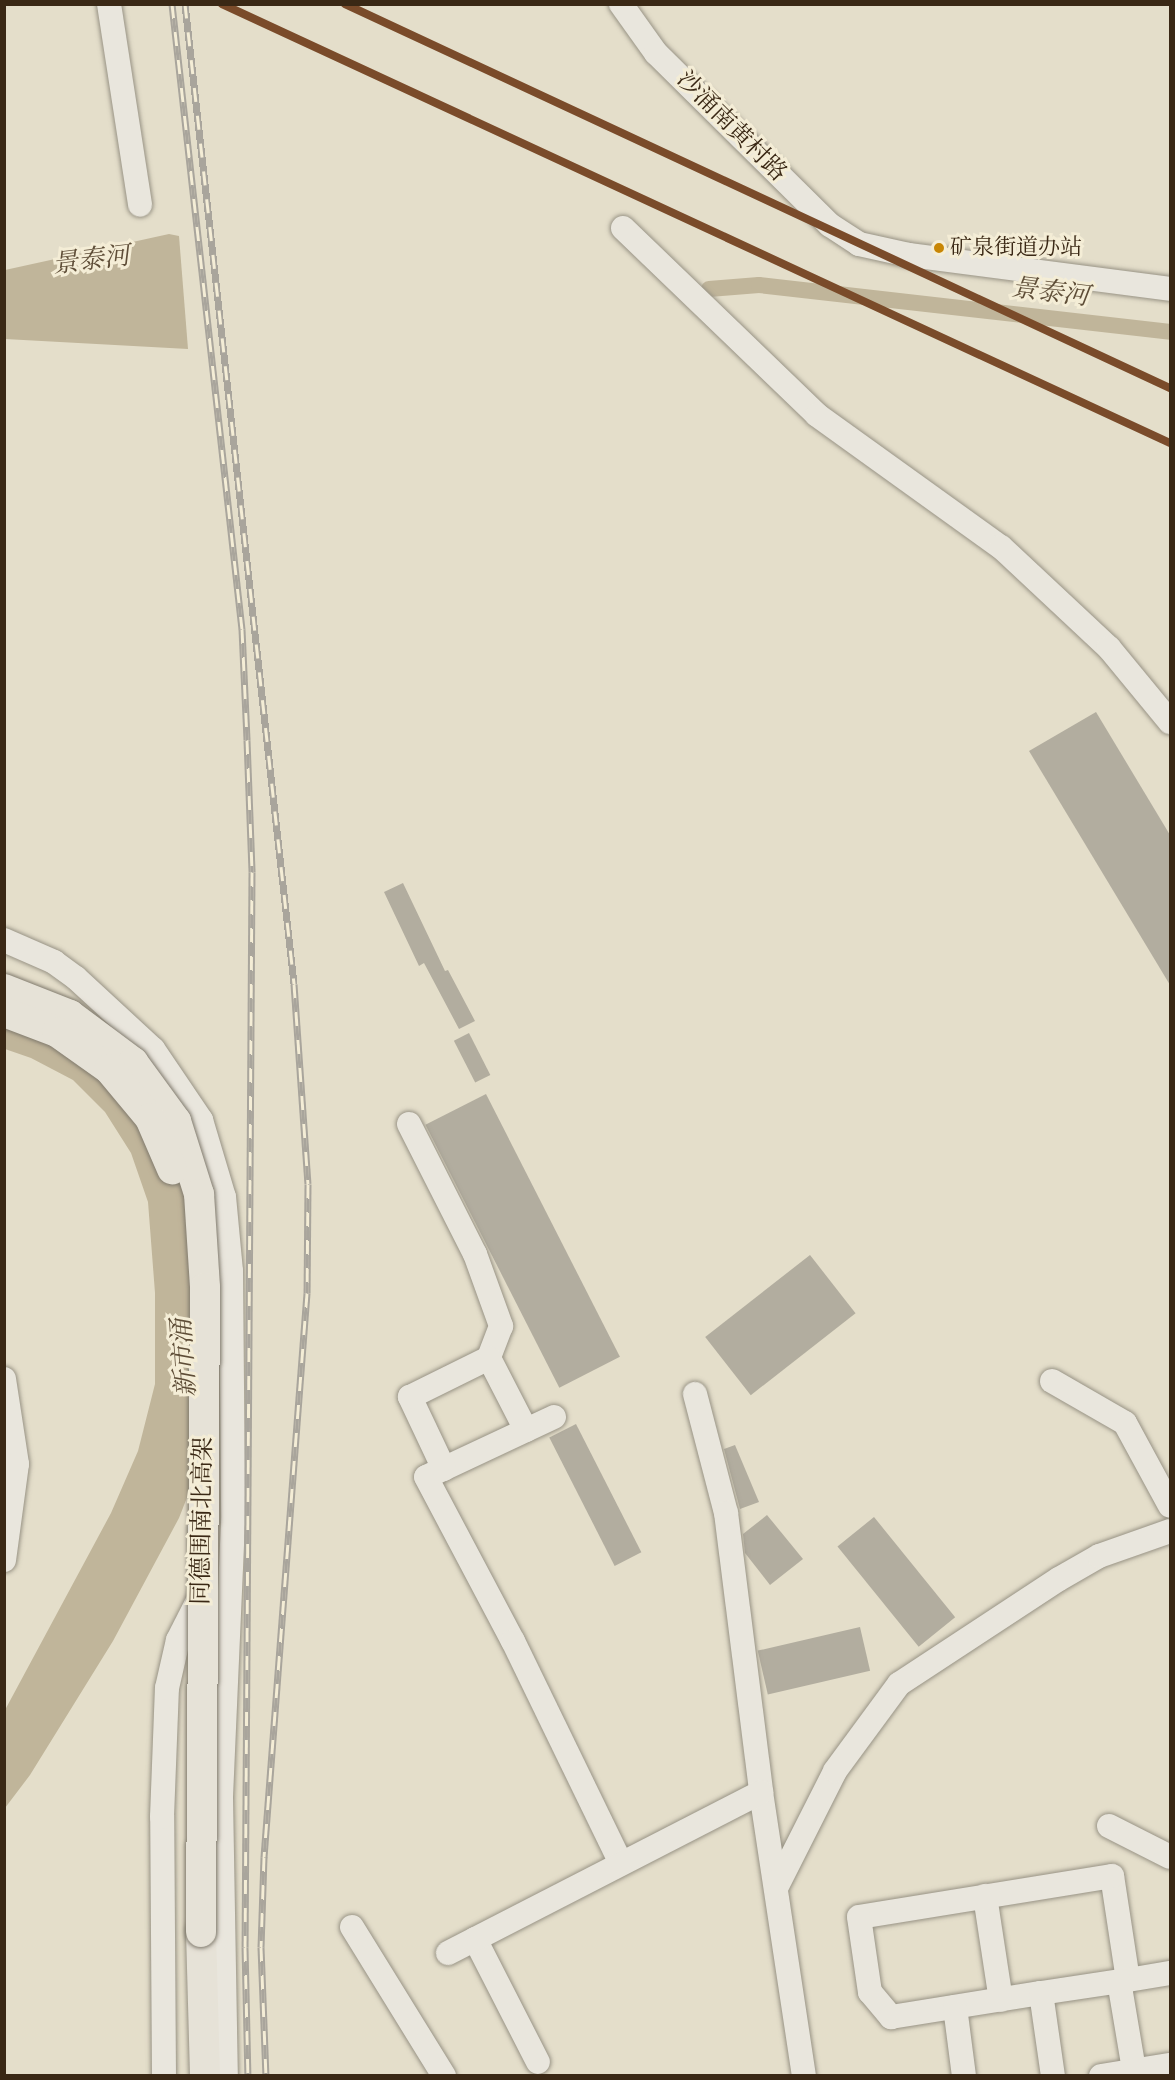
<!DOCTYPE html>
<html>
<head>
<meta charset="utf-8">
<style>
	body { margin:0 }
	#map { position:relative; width:1175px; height:2080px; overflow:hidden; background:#e4deca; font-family:"IM FELL DW Pica","Noto Serif SC",serif }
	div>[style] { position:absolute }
	.water>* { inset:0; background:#c0b59a }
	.canal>* { height:16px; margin:-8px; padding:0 8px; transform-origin:8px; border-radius:8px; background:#c0b59a }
	.building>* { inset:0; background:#b2ad9f; transform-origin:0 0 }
	.roads { filter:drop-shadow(0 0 2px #989385) drop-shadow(0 0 2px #989385) }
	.minor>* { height:24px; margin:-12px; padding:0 12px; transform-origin:12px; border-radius:12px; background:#e9e6dd }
	.major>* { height:30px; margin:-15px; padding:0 15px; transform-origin:15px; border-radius:15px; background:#e6e2d7 }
	.rail>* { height:7px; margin-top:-3.5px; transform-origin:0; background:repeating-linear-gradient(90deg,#f4edd6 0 14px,#a9a59c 0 28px); box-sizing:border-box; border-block:2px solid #a9a59c }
	.bridges { filter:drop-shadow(0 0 2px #807a6d) drop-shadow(0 0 2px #807a6d) }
	.major-bridge>* { height:30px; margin:-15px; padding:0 15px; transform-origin:15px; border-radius:15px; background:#e6e2d7 }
	.metro-1>* { height:8px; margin:-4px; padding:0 4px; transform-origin:4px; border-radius:4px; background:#7a4b2a }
	.dots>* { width:16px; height:16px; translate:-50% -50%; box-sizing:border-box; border:3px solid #f4edd6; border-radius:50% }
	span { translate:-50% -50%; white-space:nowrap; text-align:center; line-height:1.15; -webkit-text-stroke:6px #f4edd6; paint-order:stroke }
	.bus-label { font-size:22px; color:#3a2815 }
	.left { translate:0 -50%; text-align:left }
	.street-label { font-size:24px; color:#3a2815 }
	.water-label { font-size:26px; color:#5e4d37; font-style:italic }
	.frame { position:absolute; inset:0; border:6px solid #3a2815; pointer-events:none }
</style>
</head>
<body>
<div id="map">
	<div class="water">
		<div style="clip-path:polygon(169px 234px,179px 236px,188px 349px,5px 339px,5px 270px)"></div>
		<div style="clip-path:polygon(5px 979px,182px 1117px,211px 1436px,179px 1518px,113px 1641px,30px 1775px,5px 1808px,5px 1710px,111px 1513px,138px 1451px,155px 1384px,155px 1293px,148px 1202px,131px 1153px,105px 1112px,73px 1080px,31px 1058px,5px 1049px)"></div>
	</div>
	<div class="canal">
		<div style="left:709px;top:289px;width:50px;rotate:-4.6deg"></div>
		<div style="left:759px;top:285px;width:414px;rotate:6.5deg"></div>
	</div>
	<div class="building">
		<div style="clip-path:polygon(1096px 712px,1170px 835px,1170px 985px,1029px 751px)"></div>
		<div style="clip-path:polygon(403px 883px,445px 971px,448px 970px,475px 1021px,459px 1029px,424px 963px,419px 966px,384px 892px)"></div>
		<div style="left:469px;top:1033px;width:47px;height:17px;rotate:63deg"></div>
		<div style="left:486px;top:1094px;width:295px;height:68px;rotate:63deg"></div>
		<div style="left:810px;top:1255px;width:74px;height:133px;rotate:52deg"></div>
		<div style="left:576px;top:1424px;width:144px;height:30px;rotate:63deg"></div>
		<div style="clip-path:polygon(735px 1445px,759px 1502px,740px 1509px,724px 1449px)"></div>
		<div style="clip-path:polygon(767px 1515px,803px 1559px,770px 1585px,745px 1553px,743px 1534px)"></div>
		<div style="left:874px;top:1517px;width:129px;height:47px;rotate:51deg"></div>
		<div style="left:860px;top:1627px;width:45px;height:105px;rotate:77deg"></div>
	</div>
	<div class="roads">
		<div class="minor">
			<div style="left:109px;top:4px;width:203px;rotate:81.2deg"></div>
			<div style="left:621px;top:4px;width:60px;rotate:54.5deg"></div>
			<div style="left:656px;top:53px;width:245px;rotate:44.7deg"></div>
			<div style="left:830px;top:225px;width:35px;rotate:33deg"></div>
			<div style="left:859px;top:244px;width:51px;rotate:12.4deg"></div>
			<div style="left:909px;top:255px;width:263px;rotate:7.4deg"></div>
			<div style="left:623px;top:228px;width:269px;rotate:43.9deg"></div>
			<div style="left:817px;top:415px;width:226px;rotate:35.7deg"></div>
			<div style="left:1001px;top:547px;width:148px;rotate:43.1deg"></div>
			<div style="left:1109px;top:648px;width:96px;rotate:50.5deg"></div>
			<div style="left:4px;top:940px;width:55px;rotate:23.7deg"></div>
			<div style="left:54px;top:962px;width:27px;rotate:36deg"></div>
			<div style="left:76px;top:978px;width:105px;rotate:42.7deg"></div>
			<div style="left:153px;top:1049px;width:86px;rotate:55.9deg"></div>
			<div style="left:201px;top:1120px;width:80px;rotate:73.4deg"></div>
			<div style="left:224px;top:1197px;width:74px;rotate:84.6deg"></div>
			<div style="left:231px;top:1271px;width:251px;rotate:89.5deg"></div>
			<div style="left:233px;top:1522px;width:276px;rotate:92.5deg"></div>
			<div style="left:221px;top:1798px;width:278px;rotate:89deg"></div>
			<div style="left:409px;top:1124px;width:146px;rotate:63.1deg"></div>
			<div style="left:475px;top:1254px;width:77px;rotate:70.1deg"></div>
			<div style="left:501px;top:1326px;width:34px;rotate:111deg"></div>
			<div style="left:4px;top:1379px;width:86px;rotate:81.3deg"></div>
			<div style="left:17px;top:1464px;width:97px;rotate:97.7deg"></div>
			<div style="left:1052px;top:1381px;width:84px;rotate:29.9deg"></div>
			<div style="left:1125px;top:1423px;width:94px;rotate:61.5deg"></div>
			<div style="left:695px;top:1394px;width:123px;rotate:75.4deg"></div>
			<div style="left:726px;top:1513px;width:281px;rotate:82.8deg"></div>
			<div style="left:761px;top:1792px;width:287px;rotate:81.4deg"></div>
			<div style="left:554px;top:1417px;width:141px;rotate:154.9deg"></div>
			<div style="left:426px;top:1477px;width:186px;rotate:62.1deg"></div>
			<div style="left:513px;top:1641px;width:247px;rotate:64.1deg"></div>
			<div style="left:444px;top:1469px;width:80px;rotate:-115.3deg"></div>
			<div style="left:410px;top:1397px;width:88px;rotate:-26.3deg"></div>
			<div style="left:489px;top:1358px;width:81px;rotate:62.8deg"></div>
			<div style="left:1109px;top:1826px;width:68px;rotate:26.9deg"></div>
			<div style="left:776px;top:1888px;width:131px;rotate:-63.2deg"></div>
			<div style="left:835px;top:1771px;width:108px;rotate:-53.7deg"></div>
			<div style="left:899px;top:1684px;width:191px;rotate:-33.3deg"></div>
			<div style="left:1059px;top:1579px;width:46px;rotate:-29.9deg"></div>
			<div style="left:1099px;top:1556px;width:75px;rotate:-19.4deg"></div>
			<div style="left:985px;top:1896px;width:105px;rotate:81.3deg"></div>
			<div style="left:352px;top:1927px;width:175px;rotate:58.3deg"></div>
			<div style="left:475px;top:1939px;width:138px;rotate:62.9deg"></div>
			<div style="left:448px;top:1953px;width:352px;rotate:-27.2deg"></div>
			<div style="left:1128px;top:1980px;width:105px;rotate:-98.7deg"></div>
			<div style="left:1112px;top:1876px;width:256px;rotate:170.8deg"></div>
			<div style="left:859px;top:1917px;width:76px;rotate:81.7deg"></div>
			<div style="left:870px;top:1992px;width:33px;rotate:50deg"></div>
			<div style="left:891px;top:2017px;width:152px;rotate:-9.1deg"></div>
			<div style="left:1041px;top:1993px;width:88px;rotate:-8.5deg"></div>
			<div style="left:1128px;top:1980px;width:43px;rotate:-9.5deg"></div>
			<div style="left:1119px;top:1981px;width:96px;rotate:80.4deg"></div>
			<div style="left:1041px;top:1993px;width:84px;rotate:81.8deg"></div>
			<div style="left:955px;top:2007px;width:70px;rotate:82.6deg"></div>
			<div style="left:164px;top:2076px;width:259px;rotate:-90.4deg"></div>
			<div style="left:162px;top:1817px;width:129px;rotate:-87.8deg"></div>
			<div style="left:167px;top:1688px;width:49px;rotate:-77.1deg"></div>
			<div style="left:178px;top:1640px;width:57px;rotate:-63deg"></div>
			<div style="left:1101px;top:2076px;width:70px;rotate:-9.1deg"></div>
		</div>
		<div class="major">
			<div style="left:201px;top:1932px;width:144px;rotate:88.4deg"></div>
		</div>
	</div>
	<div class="rail">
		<div style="left:172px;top:4px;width:629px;rotate:83.61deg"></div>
		<div style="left:242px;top:629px;width:111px;rotate:87.4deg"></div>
		<div style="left:247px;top:740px;width:132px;rotate:87.8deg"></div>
		<div style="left:252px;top:872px;width:1075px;rotate:90.37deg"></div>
		<div style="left:245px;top:1947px;width:129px;rotate:88.7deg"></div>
		<div style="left:185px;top:4px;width:986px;rotate:83.65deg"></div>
		<div style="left:294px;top:984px;width:200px;rotate:86deg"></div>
		<div style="left:308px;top:1184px;width:109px;rotate:90.5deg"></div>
		<div style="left:307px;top:1293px;width:566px;rotate:94.36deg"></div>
		<div style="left:264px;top:1857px;width:90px;rotate:91.9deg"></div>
		<div style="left:261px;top:1947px;width:129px;rotate:87.8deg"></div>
	</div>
	<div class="bridges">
		<div class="major-bridge">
			<div style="left:4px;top:989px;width:71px;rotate:21.5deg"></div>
			<div style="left:70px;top:1015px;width:79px;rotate:36.7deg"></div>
			<div style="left:133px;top:1062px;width:73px;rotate:53.9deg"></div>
			<div style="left:176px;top:1121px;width:77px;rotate:72.5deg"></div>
			<div style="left:199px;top:1194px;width:94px;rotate:86.3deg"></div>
			<div style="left:205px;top:1288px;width:644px;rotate:90.36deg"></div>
			<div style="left:4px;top:1012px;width:57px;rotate:20.7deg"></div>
			<div style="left:57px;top:1032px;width:64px;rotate:35.4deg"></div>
			<div style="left:109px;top:1069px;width:64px;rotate:50.1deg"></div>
			<div style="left:150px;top:1118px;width:56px;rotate:66.7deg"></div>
		</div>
	</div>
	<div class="metro-1">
		<div style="left:222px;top:4px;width:1045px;rotate:24.85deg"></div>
		<div style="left:345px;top:4px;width:910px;rotate:24.96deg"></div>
	</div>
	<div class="dots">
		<div style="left:939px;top:248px;background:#c88605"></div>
	</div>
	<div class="bus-label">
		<span class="left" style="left:950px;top:248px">矿泉街道办站</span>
	</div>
	<div class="street-label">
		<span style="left:731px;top:127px;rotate:45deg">沙涌南黄村路</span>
		<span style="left:203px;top:1521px;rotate:-89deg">同德围南北高架</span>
	</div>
	<div class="water-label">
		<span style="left:91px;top:261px;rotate:-7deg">景泰河</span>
		<span style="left:1050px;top:293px;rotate:7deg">景泰河</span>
		<span style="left:185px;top:1358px;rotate:-94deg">新市涌</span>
	</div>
	<div class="frame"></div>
</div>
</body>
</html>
